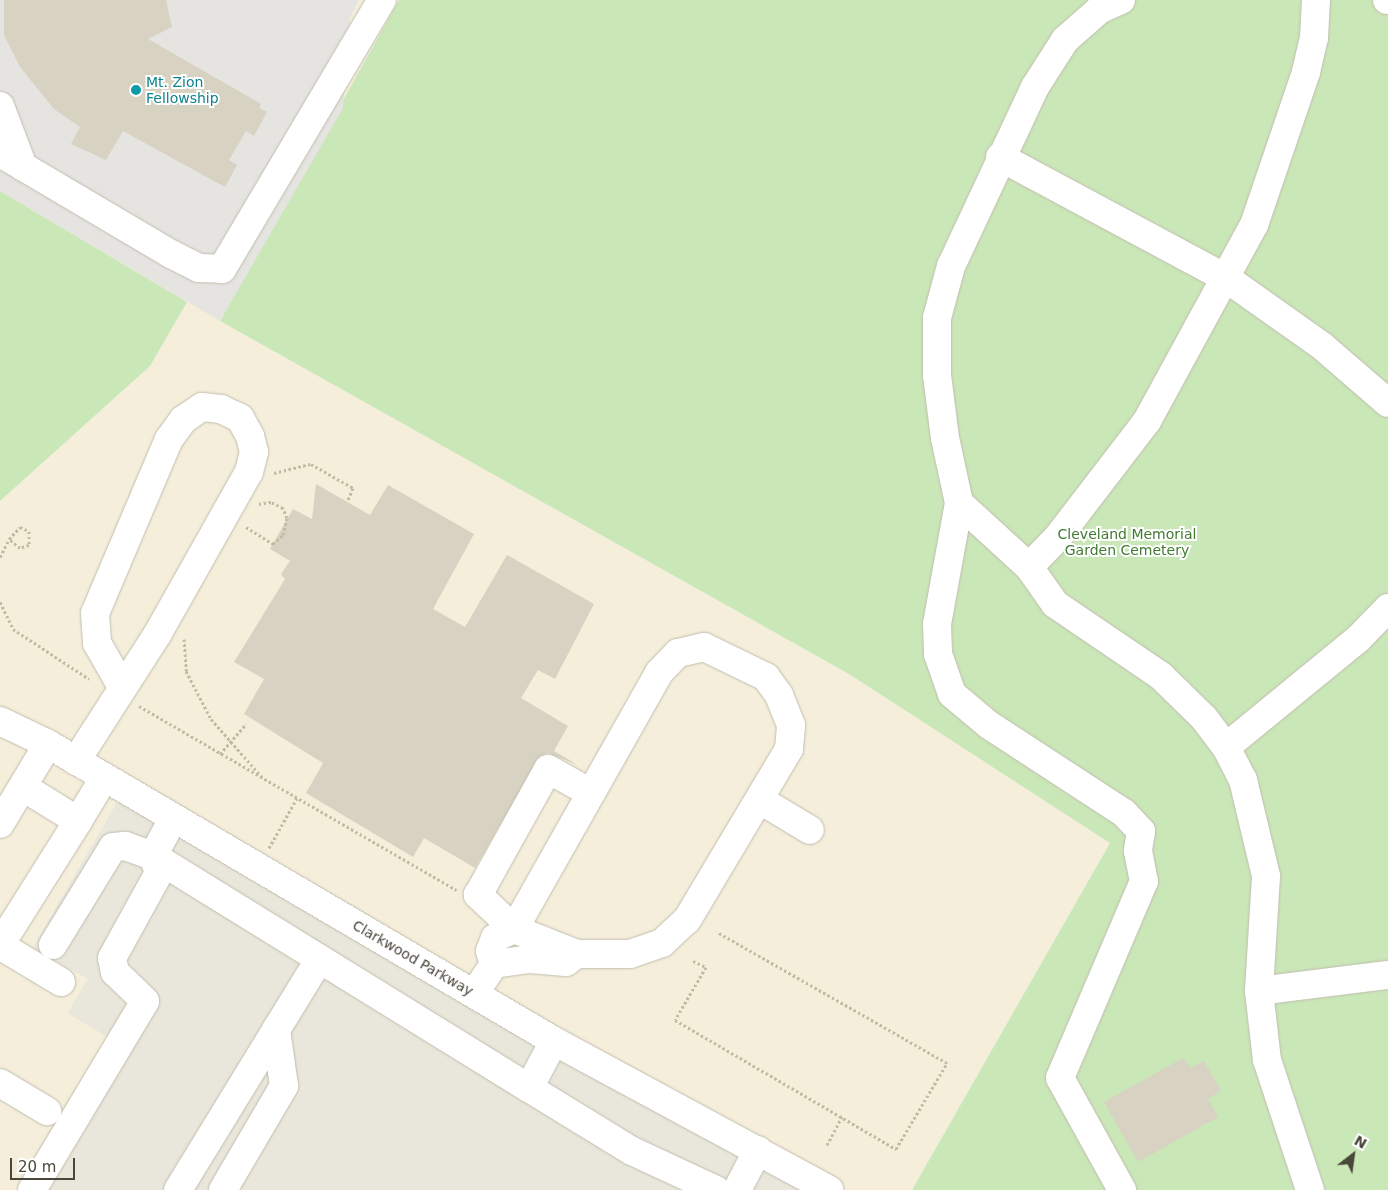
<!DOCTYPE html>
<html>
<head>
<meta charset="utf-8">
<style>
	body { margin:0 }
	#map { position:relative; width:1388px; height:1190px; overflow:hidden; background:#f5f4ec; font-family:"DejaVu Sans",sans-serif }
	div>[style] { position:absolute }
	.residential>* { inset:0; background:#e9e7db }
	.commercial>* { inset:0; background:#f5eeda }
	.green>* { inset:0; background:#cae7b8 }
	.parking>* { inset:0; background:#e5e4e0 }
	.building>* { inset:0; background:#d7d2c2 }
	.path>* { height:3px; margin-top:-1.5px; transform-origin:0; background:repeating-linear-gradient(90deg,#c2bba1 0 2.5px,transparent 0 5px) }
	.roads { filter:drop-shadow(0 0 1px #c1bdaf) drop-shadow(0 0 1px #c1bdaf) }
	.minor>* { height:28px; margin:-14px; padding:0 14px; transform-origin:14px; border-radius:14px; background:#fff }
	.dots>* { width:14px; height:14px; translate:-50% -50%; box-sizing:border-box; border:2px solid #fff; border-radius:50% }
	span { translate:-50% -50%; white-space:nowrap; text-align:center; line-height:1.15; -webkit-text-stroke:4px #fff; paint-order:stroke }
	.culture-label { font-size:14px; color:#0d838f }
	.left { translate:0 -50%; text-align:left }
	.park-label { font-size:14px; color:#407a2f }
	.street-label { font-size:14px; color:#4a463a }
	.north { position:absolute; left:1328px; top:1130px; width:50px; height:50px; -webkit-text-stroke:4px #fff; paint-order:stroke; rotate:30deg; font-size:14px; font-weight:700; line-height:20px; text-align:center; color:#4a463a }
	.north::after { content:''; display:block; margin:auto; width:18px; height:22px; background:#4a463a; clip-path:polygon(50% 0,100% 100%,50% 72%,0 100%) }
	.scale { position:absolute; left:10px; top:1158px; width:65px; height:22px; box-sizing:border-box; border:2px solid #4a463a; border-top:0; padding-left:6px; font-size:15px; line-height:18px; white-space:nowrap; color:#4a463a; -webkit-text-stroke:4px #fff; paint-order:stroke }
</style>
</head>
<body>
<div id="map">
	<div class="residential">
		<div style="clip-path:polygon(124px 790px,829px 1190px,23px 1190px,67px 1013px,87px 980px,32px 948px)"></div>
	</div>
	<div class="commercial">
		<div style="clip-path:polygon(0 0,399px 0,220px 321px,849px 674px,1110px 843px,912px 1190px,829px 1190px,124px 790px,32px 947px,88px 979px,67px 1013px,111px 1039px,23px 1190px,0 1190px,0 501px,150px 366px,187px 302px,0 191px)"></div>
	</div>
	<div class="green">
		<div style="clip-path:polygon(399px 0,1388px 0,1388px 1190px,912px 1190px,1110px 843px,849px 674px,220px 321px)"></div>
		<div style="clip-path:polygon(0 191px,187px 302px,150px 366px,0 501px)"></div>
	</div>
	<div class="parking">
		<div style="clip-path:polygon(0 0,359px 0,350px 18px,343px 108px,220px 321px,0 191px)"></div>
	</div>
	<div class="building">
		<div style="clip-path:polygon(4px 0,166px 0,172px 27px,148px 39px,261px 104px,259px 108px,267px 112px,254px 136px,246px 131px,229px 160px,237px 165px,225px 187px,123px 131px,106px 160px,71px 144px,80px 127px,54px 109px,20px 67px,4px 35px)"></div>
		<div style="clip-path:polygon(316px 484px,370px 515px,388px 485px,474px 534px,433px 609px,465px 627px,507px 555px,594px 604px,555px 679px,538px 670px,521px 698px,568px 726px,554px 751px,578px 765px,548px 753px,540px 756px,475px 868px,424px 838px,413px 857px,306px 793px,323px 763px,244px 714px,264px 679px,234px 662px,285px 579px,281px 574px,290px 561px,270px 549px,293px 509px,312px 519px)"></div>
		<div style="clip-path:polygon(1183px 1058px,1191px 1068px,1204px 1061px,1221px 1091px,1208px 1099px,1218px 1117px,1138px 1162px,1104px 1102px)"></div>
	</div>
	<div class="path">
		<div style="left:274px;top:473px;width:38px;rotate:-14deg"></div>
		<div style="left:311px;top:464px;width:48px;rotate:29.7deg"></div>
		<div style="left:353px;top:488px;width:13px;rotate:113deg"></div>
		<div style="left:246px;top:527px;width:32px;rotate:32deg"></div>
		<div style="left:273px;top:544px;width:13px;rotate:-42deg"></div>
		<div style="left:283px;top:535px;width:17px;rotate:-77deg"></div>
		<div style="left:287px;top:518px;width:11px;rotate:-112deg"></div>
		<div style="left:283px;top:508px;width:13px;rotate:-153deg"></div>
		<div style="left:271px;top:502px;width:13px;rotate:171deg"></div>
		<div style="left:0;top:557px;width:20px;rotate:-63deg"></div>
		<div style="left:9px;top:539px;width:16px;rotate:-47deg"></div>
		<div style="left:20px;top:527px;width:10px;rotate:24deg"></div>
		<div style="left:29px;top:531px;width:14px;rotate:90deg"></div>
		<div style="left:29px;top:545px;width:9px;rotate:162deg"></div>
		<div style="left:20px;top:548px;width:14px;rotate:-141deg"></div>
		<div style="left:0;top:602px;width:30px;rotate:64deg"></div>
		<div style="left:13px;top:629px;width:91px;rotate:33.3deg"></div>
		<div style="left:184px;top:639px;width:32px;rotate:86deg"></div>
		<div style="left:186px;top:671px;width:54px;rotate:62.5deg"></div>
		<div style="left:211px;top:719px;width:77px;rotate:48.7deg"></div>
		<div style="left:139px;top:706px;width:367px;rotate:30.1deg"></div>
		<div style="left:220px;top:754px;width:40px;rotate:-49deg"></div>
		<div style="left:269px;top:848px;width:57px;rotate:-60.8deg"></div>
		<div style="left:693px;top:961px;width:14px;rotate:25deg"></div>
		<div style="left:706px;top:967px;width:61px;rotate:120.3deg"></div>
		<div style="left:675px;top:1020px;width:256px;rotate:30.3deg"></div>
		<div style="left:896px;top:1149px;width:100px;rotate:-59.3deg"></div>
		<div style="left:947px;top:1063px;width:265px;rotate:-150.3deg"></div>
		<div style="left:827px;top:1145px;width:32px;rotate:-62deg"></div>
	</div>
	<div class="roads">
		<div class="minor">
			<div style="left:1121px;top:0;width:24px;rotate:156deg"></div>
			<div style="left:1099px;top:10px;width:45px;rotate:138.6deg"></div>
			<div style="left:1065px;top:40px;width:56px;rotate:122.6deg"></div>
			<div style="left:1035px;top:87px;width:198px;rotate:115.1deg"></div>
			<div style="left:951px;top:266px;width:54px;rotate:105.1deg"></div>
			<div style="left:937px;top:318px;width:57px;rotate:90deg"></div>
			<div style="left:937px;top:375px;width:64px;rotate:82.8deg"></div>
			<div style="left:945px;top:438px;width:66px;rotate:77.8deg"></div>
			<div style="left:959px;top:503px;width:95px;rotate:42.4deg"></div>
			<div style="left:1029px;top:567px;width:45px;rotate:54.9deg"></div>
			<div style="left:1055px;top:604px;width:128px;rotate:34.2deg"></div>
			<div style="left:1161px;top:676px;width:60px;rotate:44.3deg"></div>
			<div style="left:1204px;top:718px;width:36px;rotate:53deg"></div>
			<div style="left:1226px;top:747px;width:37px;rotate:63deg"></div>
			<div style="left:1243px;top:780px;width:99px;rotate:76.5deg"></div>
			<div style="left:1266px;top:876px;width:115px;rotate:93.5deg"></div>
			<div style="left:1259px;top:991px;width:69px;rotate:83.4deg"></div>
			<div style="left:1267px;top:1060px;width:137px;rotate:71.7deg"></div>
			<div style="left:1387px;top:0;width:1px"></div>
			<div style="left:0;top:106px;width:65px;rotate:69.3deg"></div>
			<div style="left:0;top:153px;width:199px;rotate:30.6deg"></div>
			<div style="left:171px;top:254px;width:31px;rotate:27deg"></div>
			<div style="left:199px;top:268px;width:23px;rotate:2deg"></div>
			<div style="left:222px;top:269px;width:313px;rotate:-59.3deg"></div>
			<div style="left:1000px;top:157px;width:256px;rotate:28.2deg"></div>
			<div style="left:1226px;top:278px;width:118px;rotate:35.3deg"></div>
			<div style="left:1322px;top:346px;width:87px;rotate:40.8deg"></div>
			<div style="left:959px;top:503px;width:123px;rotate:100.3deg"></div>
			<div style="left:937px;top:624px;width:30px;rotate:88deg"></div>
			<div style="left:938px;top:654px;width:42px;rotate:70.7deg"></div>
			<div style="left:952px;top:694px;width:48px;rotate:40deg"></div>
			<div style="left:989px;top:725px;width:161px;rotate:33.1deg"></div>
			<div style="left:1124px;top:813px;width:25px;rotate:47deg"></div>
			<div style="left:1141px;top:831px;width:20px;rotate:99deg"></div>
			<div style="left:1138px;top:851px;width:31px;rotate:79deg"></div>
			<div style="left:1144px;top:881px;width:214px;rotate:113.1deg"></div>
			<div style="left:1060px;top:1078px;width:128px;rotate:61deg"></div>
			<div style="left:1029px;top:567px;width:42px;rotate:-46deg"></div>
			<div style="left:1058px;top:537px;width:146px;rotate:-52.5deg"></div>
			<div style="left:1147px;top:421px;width:223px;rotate:-61.4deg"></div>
			<div style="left:1254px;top:225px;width:162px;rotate:-71.2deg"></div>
			<div style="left:1306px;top:72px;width:35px;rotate:-77deg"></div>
			<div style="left:1314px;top:38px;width:38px;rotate:-87deg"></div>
			<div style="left:0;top:721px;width:53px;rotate:25.6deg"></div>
			<div style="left:48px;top:744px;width:587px;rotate:30.41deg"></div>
			<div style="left:554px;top:1041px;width:313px;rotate:28.4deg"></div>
			<div style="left:1226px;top:747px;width:171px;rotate:-39.3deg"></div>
			<div style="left:1358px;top:639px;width:43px;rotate:-45.9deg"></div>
			<div style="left:76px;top:761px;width:150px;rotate:-57.3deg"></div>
			<div style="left:157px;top:635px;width:187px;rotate:-60.6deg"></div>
			<div style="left:249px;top:472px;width:21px;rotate:-76deg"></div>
			<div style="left:254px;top:452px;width:16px;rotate:-104deg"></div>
			<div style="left:250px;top:436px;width:21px;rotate:-119deg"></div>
			<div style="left:240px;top:418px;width:21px;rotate:-155deg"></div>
			<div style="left:221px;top:409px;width:19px;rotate:-174deg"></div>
			<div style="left:202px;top:407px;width:23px;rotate:146deg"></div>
			<div style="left:183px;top:420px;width:24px;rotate:126deg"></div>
			<div style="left:169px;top:439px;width:189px;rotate:113deg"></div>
			<div style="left:95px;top:613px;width:30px;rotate:86deg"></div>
			<div style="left:97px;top:643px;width:48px;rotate:60.3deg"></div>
			<div style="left:23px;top:787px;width:65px;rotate:31.7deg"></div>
			<div style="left:78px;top:821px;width:50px;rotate:-58.8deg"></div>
			<div style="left:760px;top:800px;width:58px;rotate:31deg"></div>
			<div style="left:173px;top:819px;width:42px;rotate:118.4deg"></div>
			<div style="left:153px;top:856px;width:442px;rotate:31.7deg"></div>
			<div style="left:529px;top:1088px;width:53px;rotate:-62deg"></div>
			<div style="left:0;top:824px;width:93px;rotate:-59deg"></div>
			<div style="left:0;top:945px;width:146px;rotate:-57.8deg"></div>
			<div style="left:1px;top:946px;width:70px;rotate:31deg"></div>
			<div style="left:577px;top:954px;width:53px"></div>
			<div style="left:630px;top:954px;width:34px;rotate:-19deg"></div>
			<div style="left:662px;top:943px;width:34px;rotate:-43deg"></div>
			<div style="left:687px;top:920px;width:199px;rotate:-59.2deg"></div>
			<div style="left:789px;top:749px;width:24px;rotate:-85deg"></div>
			<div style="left:791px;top:725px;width:32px;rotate:-112deg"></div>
			<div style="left:779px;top:695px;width:22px;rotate:-126deg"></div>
			<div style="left:766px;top:677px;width:69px;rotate:-154.2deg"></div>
			<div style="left:704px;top:647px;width:27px;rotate:167deg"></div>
			<div style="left:678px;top:653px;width:28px;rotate:134deg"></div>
			<div style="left:659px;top:673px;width:294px;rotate:119.5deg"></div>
			<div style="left:514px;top:929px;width:50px;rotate:-136.6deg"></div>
			<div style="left:478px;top:895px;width:144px;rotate:-60.9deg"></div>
			<div style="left:548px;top:769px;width:49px;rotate:29.2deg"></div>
			<div style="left:1259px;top:991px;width:130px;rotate:-7.1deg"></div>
			<div style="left:474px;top:994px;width:36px;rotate:-56deg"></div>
			<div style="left:494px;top:964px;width:36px;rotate:-8deg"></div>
			<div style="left:530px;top:959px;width:36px;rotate:5deg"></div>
			<div style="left:566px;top:962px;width:14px;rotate:-36deg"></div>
			<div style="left:577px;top:954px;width:68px;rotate:-158.4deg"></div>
			<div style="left:514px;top:929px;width:21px;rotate:155deg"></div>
			<div style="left:495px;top:938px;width:14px;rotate:111deg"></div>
			<div style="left:490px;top:951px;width:14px;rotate:73deg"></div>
			<div style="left:0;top:1083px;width:55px;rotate:30.8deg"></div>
			<div style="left:529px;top:1088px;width:121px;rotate:31.5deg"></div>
			<div style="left:632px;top:1151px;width:93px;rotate:24.9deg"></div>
			<div style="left:32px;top:1190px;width:220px;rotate:-59.1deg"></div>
			<div style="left:145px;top:1001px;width:42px;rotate:-136deg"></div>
			<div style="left:115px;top:972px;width:14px;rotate:-102deg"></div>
			<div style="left:112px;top:958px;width:97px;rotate:-61.1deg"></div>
			<div style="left:159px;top:873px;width:18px;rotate:-109deg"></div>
			<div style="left:153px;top:856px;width:30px;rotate:-160deg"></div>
			<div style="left:125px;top:846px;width:12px;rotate:175deg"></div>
			<div style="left:113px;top:847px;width:115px;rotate:121.5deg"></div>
			<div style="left:178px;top:1190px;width:270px;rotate:-58.5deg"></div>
			<div style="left:223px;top:1190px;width:121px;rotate:-59.6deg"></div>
			<div style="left:284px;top:1086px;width:57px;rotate:-98.1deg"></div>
			<div style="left:737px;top:1190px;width:45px;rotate:-62.3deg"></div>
		</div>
	</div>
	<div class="dots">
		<div style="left:136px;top:90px;background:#0f9aa8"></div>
	</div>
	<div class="culture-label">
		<span class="left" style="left:146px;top:90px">Mt. Zion<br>Fellowship</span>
	</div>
	<div class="park-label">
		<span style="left:1127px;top:542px">Cleveland Memorial<br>Garden Cemetery</span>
	</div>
	<div class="street-label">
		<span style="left:413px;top:958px;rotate:30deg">Clarkwood Parkway</span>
	</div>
	<div class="north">N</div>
	<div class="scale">20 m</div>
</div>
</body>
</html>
